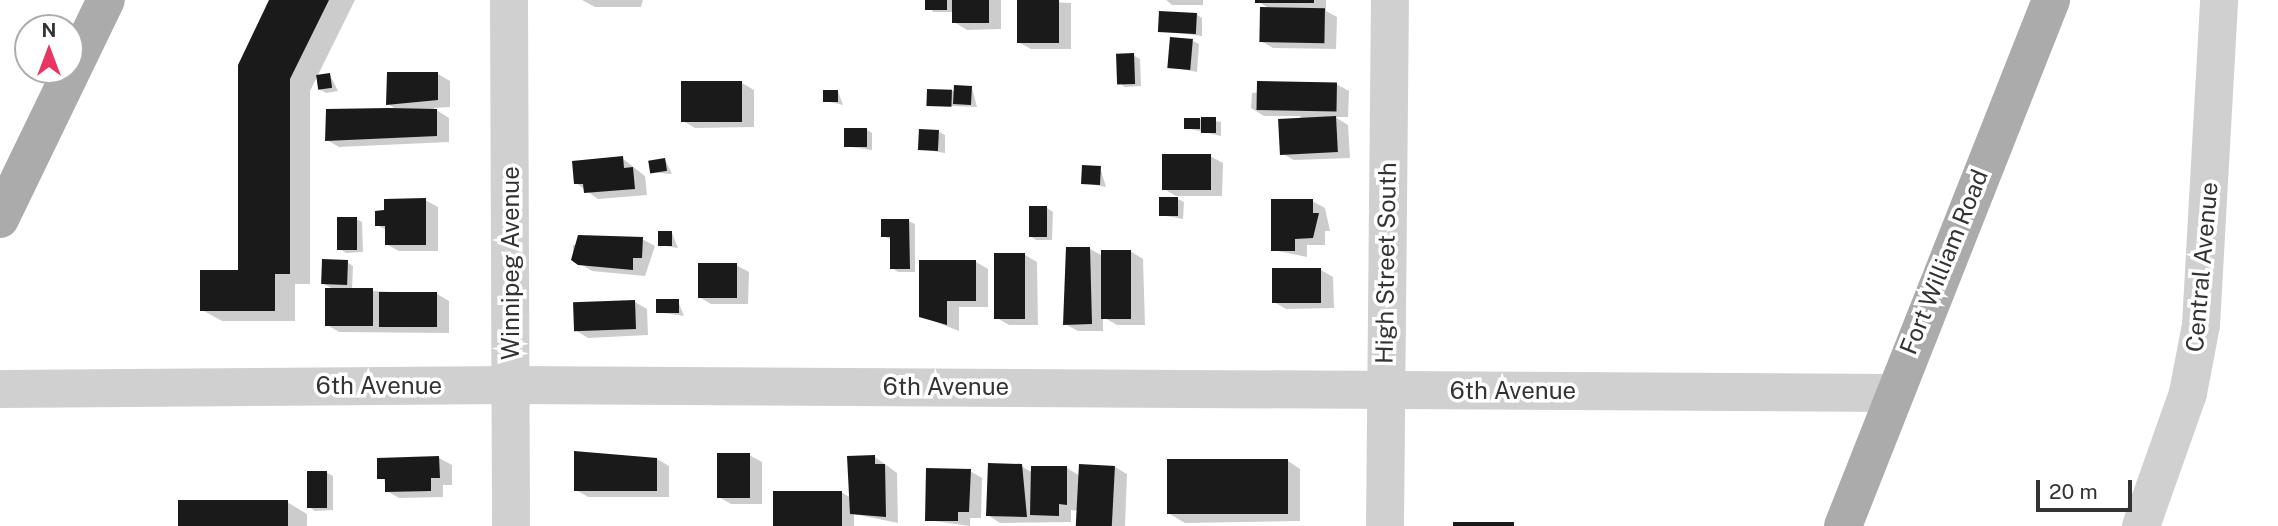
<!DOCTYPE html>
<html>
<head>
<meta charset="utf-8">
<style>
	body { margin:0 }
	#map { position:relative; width:2278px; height:526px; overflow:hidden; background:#fff; font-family:"Public Sans",sans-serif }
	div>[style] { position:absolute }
	.shadow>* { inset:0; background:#0003 }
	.building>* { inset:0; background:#1a1a1a; transform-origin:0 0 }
	.minor>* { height:38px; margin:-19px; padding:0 19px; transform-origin:19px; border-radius:19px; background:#d0d0d0 }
	.major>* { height:38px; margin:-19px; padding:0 19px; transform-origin:19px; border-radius:19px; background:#ababab }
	span { translate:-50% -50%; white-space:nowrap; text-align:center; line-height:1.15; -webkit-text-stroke:7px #fff; paint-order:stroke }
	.street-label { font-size:24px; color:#333 }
	.north { position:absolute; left:14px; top:14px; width:70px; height:70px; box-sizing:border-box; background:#fff; border:2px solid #adadad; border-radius:50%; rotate:0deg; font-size:19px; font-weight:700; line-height:28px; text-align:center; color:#333 }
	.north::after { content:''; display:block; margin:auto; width:24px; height:32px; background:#ea3461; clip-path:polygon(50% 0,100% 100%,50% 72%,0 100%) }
	.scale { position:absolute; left:2036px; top:480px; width:96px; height:32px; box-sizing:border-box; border:4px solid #333; border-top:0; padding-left:9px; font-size:21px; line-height:24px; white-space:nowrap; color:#333; -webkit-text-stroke:5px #fff; paint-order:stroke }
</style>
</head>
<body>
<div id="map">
	<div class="shadow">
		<div style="clip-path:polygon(271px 0,355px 0,310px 91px,310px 284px,295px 284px,295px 321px,222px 321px,202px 310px,239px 272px)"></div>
		<div style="clip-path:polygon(582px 0,643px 0,641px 7px,595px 7px)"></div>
		<div style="clip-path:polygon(927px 0,1001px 0,1001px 29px,967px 30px,954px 22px,955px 12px,933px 12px)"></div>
		<div style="clip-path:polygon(1018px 0,1071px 3px,1071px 49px,1031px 49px,1018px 42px)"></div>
		<div style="clip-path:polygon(1166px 0,1203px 0,1203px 5px,1172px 5px)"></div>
		<div style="clip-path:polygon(1256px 0,1326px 0,1326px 11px,1337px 17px,1336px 49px,1273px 48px,1261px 41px,1270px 9px)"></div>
		<div style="clip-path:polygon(1196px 14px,1202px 18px,1202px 36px,1161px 31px)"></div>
		<div style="clip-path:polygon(1193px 41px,1199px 44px,1197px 72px,1170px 67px)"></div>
		<div style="clip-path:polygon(1133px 55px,1140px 59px,1141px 86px,1125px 87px,1119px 83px)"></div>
		<div style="clip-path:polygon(438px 74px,450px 81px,450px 107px,433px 108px,449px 118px,449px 142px,339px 147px,327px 140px,399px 111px,388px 104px)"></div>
		<div style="clip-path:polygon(330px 75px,338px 91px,326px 93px,319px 89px)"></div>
		<div style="clip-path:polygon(742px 83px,754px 90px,754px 127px,695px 128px,683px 121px)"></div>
		<div style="clip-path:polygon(1336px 84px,1349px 91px,1348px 117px,1335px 117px,1348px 125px,1350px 158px,1294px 160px,1281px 153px,1301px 116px,1264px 116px,1251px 108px,1252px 93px)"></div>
		<div style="clip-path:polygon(972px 88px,977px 107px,928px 105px,951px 91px)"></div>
		<div style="clip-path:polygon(838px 91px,843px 105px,825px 101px)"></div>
		<div style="clip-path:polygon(1200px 119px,1221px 122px,1221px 136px,1186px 128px)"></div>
		<div style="clip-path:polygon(866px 129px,872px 133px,872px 150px,845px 146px)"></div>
		<div style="clip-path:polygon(939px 132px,945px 135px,945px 153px,920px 149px)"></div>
		<div style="clip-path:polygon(1210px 156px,1223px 163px,1222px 196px,1176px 196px,1164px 189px)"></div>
		<div style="clip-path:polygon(622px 158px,645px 176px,647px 195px,598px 199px,576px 183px)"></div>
		<div style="clip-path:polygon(665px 159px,672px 174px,650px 172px)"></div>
		<div style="clip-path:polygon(1100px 167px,1106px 187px,1084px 183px)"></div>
		<div style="clip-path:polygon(1178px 199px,1184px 202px,1183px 219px,1160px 215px)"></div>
		<div style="clip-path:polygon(425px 200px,438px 207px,438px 251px,399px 251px,386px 244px,386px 230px,377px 225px)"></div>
		<div style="clip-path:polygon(1312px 201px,1325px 208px,1330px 231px,1325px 231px,1325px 245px,1307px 245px,1307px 257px,1273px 250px)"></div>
		<div style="clip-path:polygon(1047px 208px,1053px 212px,1052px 240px,1036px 240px,1030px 236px)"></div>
		<div style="clip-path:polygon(356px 219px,362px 222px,363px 252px,346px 253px,340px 249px)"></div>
		<div style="clip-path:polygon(908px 221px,915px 224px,915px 272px,898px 272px,892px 268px,892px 240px,883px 236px)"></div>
		<div style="clip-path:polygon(672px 233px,678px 248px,659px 245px)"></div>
		<div style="clip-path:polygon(642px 239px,655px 246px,645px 276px,592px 271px,573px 259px,573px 245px)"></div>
		<div style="clip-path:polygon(1090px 249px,1103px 256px,1130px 251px,1143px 259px,1145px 325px,1117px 325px,1103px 317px,1103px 331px,1078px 331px,1065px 324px)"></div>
		<div style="clip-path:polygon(1025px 255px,1037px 262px,1038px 325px,1009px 325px,997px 318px)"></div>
		<div style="clip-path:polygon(347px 262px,353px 266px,352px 290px,437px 294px,449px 301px,449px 333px,339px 332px,327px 325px,333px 289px,322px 283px)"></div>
		<div style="clip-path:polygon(976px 262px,988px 269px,988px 307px,959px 307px,959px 331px,921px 316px)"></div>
		<div style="clip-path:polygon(736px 265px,749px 272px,748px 304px,711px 304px,699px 297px)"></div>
		<div style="clip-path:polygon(1321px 270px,1333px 277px,1334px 308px,1286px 309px,1274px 302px)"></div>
		<div style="clip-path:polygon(678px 301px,684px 316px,657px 312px)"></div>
		<div style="clip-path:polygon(635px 302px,647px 309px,648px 335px,588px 338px,575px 330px)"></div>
		<div style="clip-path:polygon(749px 455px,762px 462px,762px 504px,731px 504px,719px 497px)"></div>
		<div style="clip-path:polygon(875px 457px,897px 473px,898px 523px,854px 514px,854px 526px,775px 526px,841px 492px,851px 498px)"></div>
		<div style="clip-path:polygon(439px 458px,452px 465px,452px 485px,443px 485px,443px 497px,399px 498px,387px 491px,379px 459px)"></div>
		<div style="clip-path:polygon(657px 459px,669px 466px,669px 497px,588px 497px,576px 490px)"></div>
		<div style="clip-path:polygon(1288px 461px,1300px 469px,1300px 521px,1185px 523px,1168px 513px)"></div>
		<div style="clip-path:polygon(1021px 466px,1033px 473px,1067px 468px,1080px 476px,1115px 467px,1127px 474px,1125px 526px,1079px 526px,1079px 511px,1071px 510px,1071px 522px,1000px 523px,988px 515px)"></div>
		<div style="clip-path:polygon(970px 471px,982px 478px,981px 518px,970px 518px,970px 526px,927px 520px)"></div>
		<div style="clip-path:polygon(327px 473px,333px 476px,333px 510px,315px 511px,309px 507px)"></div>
		<div style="clip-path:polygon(287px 502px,307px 514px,307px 526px,180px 526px)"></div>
	</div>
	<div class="building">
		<div style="clip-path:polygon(269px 0,329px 0,290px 79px,290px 274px,275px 274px,275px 311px,200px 311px,200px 270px,238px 270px,238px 65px)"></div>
		<div style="left:925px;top:0;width:22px;height:10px"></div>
		<div style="left:952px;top:0;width:37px;height:23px"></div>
		<div style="left:1017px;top:0;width:42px;height:43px"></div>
		<div style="left:1255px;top:0;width:59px;height:3px"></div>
		<div style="left:1260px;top:7px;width:65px;height:35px;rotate:1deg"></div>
		<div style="left:1159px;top:11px;width:38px;height:21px;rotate:3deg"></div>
		<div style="left:1170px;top:37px;width:23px;height:31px;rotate:5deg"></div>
		<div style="left:1134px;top:53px;width:31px;height:18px;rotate:88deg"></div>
		<div style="clip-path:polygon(387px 72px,438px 72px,438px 100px,386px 105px)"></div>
		<div style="left:330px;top:73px;width:15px;height:14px;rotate:82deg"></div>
		<div style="left:681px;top:81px;width:61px;height:41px"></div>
		<div style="left:1257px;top:81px;width:80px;height:29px;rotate:1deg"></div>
		<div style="left:954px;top:85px;width:18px;height:19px;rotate:3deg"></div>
		<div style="left:927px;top:89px;width:25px;height:17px;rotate:2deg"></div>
		<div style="left:823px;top:90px;width:15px;height:12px"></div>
		<div style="clip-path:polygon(389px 108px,437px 109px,437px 136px,325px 141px,326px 109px)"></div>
		<div style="left:1336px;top:116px;width:36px;height:58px;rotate:87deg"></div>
		<div style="left:1201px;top:117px;width:15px;height:16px"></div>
		<div style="left:1184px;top:118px;width:16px;height:11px"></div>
		<div style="left:844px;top:128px;width:23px;height:19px"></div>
		<div style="left:919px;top:129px;width:20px;height:21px;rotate:3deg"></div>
		<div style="left:1162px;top:154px;width:49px;height:36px"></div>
		<div style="clip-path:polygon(623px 156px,624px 168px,633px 167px,635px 189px,584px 193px,583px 184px,574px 184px,572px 161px)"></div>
		<div style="left:665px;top:158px;width:13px;height:17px;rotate:81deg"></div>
		<div style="left:1082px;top:165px;width:19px;height:19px;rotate:3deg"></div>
		<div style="left:1159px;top:197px;width:19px;height:19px"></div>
		<div style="clip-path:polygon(426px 198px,426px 245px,385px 245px,385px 226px,375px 226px,375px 211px,384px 210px,384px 199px)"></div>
		<div style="clip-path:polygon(1271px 199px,1313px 199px,1313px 213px,1319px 213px,1313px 238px,1295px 239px,1295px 251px,1271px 251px)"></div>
		<div style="left:1029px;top:206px;width:18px;height:31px"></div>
		<div style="left:337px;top:217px;width:20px;height:33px"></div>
		<div style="clip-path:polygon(881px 219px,909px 219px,910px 269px,890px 269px,890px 237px,881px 237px)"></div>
		<div style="left:658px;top:231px;width:14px;height:15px"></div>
		<div style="clip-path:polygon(578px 235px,643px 237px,642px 258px,633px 258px,633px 270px,578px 265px,571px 260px)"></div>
		<div style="clip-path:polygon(1066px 247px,1090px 247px,1092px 324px,1063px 325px)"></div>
		<div style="left:1101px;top:250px;width:30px;height:69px"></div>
		<div style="left:994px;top:253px;width:31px;height:66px"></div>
		<div style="left:322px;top:259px;width:26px;height:25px;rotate:2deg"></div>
		<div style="clip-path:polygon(919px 260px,976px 260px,976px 301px,947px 301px,947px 325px,919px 317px)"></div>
		<div style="left:698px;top:263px;width:39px;height:35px"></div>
		<div style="left:1272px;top:268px;width:49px;height:35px"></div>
		<div style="left:325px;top:288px;width:48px;height:38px"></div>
		<div style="left:379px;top:292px;width:58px;height:35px"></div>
		<div style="left:656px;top:299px;width:23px;height:14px"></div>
		<div style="left:635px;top:300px;width:29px;height:62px;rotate:88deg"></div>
		<div style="clip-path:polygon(574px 451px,657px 458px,657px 491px,574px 491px)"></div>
		<div style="left:717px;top:453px;width:33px;height:45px"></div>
		<div style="clip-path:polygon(875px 455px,875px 464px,885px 464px,886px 517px,850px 514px,847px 456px)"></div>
		<div style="clip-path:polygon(439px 456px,440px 478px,431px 478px,431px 491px,385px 492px,385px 479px,377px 479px,377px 458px)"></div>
		<div style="left:1167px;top:459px;width:121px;height:55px"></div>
		<div style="clip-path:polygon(988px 463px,1022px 464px,1027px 517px,986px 516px)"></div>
		<div style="left:1079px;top:464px;width:36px;height:62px;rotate:3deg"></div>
		<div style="clip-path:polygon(1031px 466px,1067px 466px,1067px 505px,1059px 504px,1059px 516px,1030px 515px)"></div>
		<div style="clip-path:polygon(926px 468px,971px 469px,969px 512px,958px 512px,958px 521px,925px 521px)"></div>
		<div style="left:307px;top:471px;width:20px;height:37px"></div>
		<div style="left:842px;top:491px;width:35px;height:69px;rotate:90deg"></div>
		<div style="left:288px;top:500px;width:26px;height:110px;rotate:90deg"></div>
		<div style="left:1453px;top:522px;width:61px;height:4px"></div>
	</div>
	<div class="minor">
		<div style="left:509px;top:0;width:526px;rotate:89.78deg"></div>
		<div style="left:0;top:389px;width:512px;rotate:-0.45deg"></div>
		<div style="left:512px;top:385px;width:1379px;rotate:0.33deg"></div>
		<div style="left:1385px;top:526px;width:526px;rotate:-89.46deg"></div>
		<div style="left:2141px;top:526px;width:141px;rotate:-70.5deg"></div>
		<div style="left:2188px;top:393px;width:69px;rotate:-79.2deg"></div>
		<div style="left:2201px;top:325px;width:325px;rotate:-86.8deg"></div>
	</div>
	<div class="major">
		<div style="left:0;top:219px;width:243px;rotate:-64.2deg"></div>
		<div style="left:1843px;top:526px;width:566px;rotate:-68.42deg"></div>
	</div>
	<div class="street-label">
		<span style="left:1944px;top:262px;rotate:-68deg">Fort William Road</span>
		<span style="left:511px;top:263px;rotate:-90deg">Winnipeg Avenue</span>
		<span style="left:1386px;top:263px;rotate:-89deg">High Street South</span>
		<span style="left:2202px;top:267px;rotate:-85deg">Central Avenue</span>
		<span style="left:379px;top:386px">6th Avenue</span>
		<span style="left:946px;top:387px">6th Avenue</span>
		<span style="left:1513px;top:391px">6th Avenue</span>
	</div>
	<div class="north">N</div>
	<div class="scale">20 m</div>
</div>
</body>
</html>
